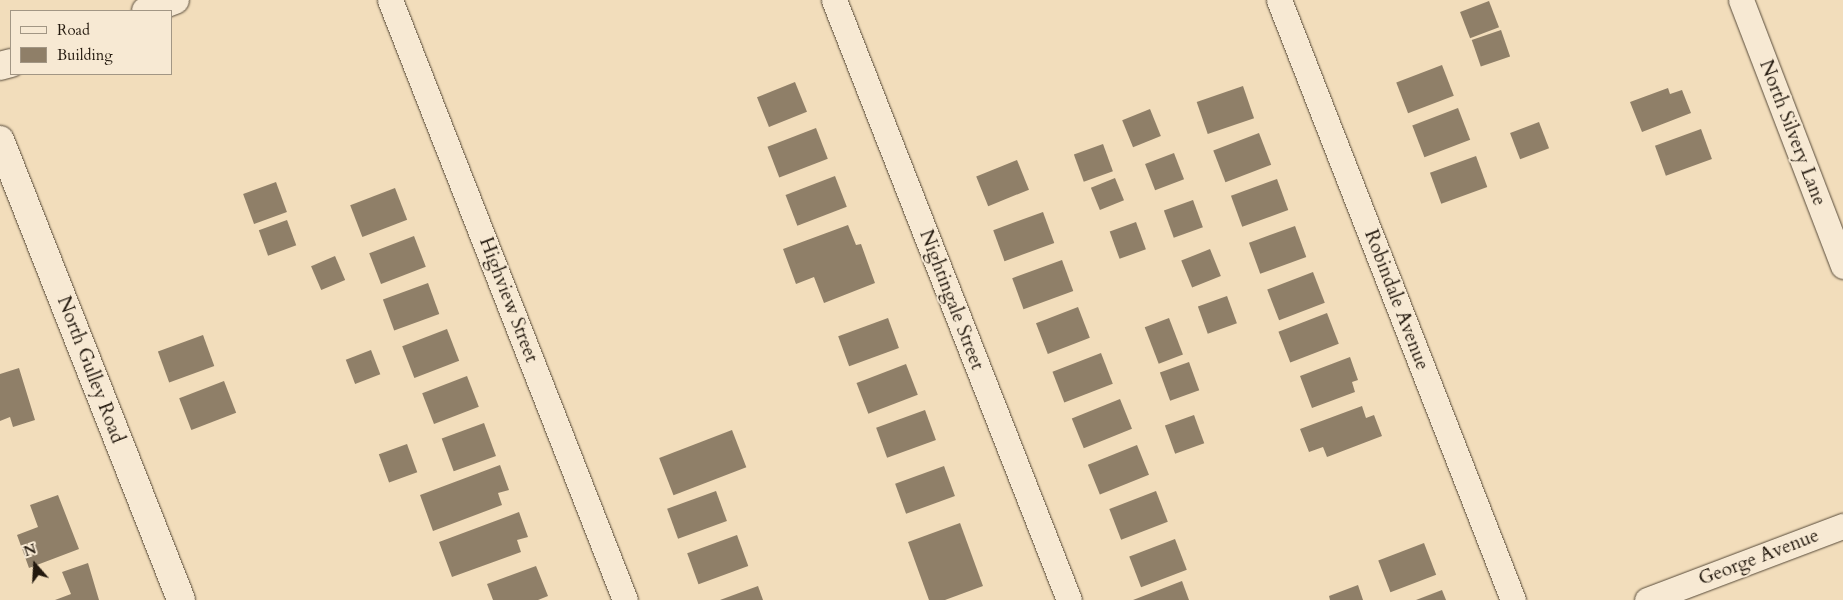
<!DOCTYPE html>
<html>
<head>
<meta charset="utf-8">
<style>
	body { margin:0 }
	#map { position:relative; width:1843px; height:600px; overflow:hidden; background:#f2ddbb; font-family:Cardo,serif }
	div>[style] { position:absolute }
	.building>* { inset:0; background:#8f7f68; transform-origin:0 0 }
	.roads { filter:drop-shadow(0 0 1px #574a39) drop-shadow(0 0 1px #574a39) }
	.street>* { height:25px; margin:-12.5px; padding:0 12.5px; transform-origin:12.5px; border-radius:12.5px; background:#f7e9d3 }
	.secondary>* { height:28px; margin:-14px; padding:0 14px; transform-origin:14px; border-radius:14px; background:#f7e9d3 }
	span { translate:-50% -50%; white-space:nowrap; text-align:center; line-height:1.15; -webkit-text-stroke:4px #f7e9d3; paint-order:stroke }
	.street-label { font-size:19px; color:#23190e }
	.legend { position:absolute; left:10px; top:10px; width:162px; height:65px; box-sizing:border-box; background:#f7e9d3; border:1px solid #a29684; margin:0; padding:6px 9px; list-style:none; font-size:15px; color:#23190e }
	.legend li { display:flex; align-items:center; gap:10px; height:25px }
	.legend b { width:25px; border:1px solid #a29684 }
	.north { position:absolute; left:10px; top:540px; width:50px; height:50px; -webkit-text-stroke:4px #f7e9d3; paint-order:stroke; rotate:341deg; font-size:14px; font-weight:700; line-height:20px; text-align:center; color:#23190e }
	.north::after { content:''; display:block; margin:auto; width:18px; height:22px; background:#23190e; clip-path:polygon(50% 0,100% 100%,50% 72%,0 100%) }
</style>
</head>
<body>
<div id="map">
	<div class="building">
		<div style="left:1489px;top:1px;width:28px;height:31px;rotate:69deg"></div>
		<div style="left:1501px;top:30px;width:28px;height:31px;rotate:71deg"></div>
		<div style="left:1442px;top:65px;width:33px;height:49px;rotate:69deg"></div>
		<div style="left:795px;top:82px;width:32px;height:41px;rotate:68deg"></div>
		<div style="left:1243px;top:86px;width:34px;height:49px;rotate:71deg"></div>
		<div style="clip-path:polygon(1668px 88px,1670px 94px,1682px 90px,1691px 113px,1642px 132px,1630px 102px)"></div>
		<div style="left:1458px;top:108px;width:34px;height:49px;rotate:69deg"></div>
		<div style="left:1150px;top:109px;width:29px;height:30px;rotate:68deg"></div>
		<div style="left:1539px;top:122px;width:28px;height:31px;rotate:69deg"></div>
		<div style="left:816px;top:128px;width:33px;height:52px;rotate:69deg"></div>
		<div style="left:1701px;top:129px;width:32px;height:49px;rotate:70deg"></div>
		<div style="left:1259px;top:133px;width:34px;height:49px;rotate:69deg"></div>
		<div style="left:1103px;top:144px;width:29px;height:31px;rotate:70deg"></div>
		<div style="left:1174px;top:153px;width:28px;height:31px;rotate:69deg"></div>
		<div style="left:1476px;top:156px;width:33px;height:49px;rotate:70deg"></div>
		<div style="left:1017px;top:160px;width:32px;height:44px;rotate:68deg"></div>
		<div style="left:835px;top:176px;width:33px;height:53px;rotate:69deg"></div>
		<div style="left:1115px;top:178px;width:24px;height:26px;rotate:68deg"></div>
		<div style="left:1277px;top:179px;width:33px;height:49px;rotate:70deg"></div>
		<div style="left:276px;top:182px;width:32px;height:35px;rotate:70deg"></div>
		<div style="left:395px;top:188px;width:34px;height:48px;rotate:69deg"></div>
		<div style="left:1193px;top:200px;width:29px;height:31px;rotate:70deg"></div>
		<div style="left:1043px;top:212px;width:33px;height:53px;rotate:70deg"></div>
		<div style="left:287px;top:220px;width:27px;height:30px;rotate:70deg"></div>
		<div style="left:1136px;top:222px;width:29px;height:28px;rotate:70deg"></div>
		<div style="clip-path:polygon(848px 225px,856px 245px,861px 244px,875px 283px,824px 303px,814px 277px,796px 284px,783px 249px)"></div>
		<div style="left:1295px;top:226px;width:33px;height:49px;rotate:70deg"></div>
		<div style="left:414px;top:236px;width:33px;height:48px;rotate:69deg"></div>
		<div style="left:1210px;top:249px;width:29px;height:31px;rotate:68deg"></div>
		<div style="left:335px;top:256px;width:26px;height:26px;rotate:67deg"></div>
		<div style="left:1062px;top:260px;width:33px;height:53px;rotate:70deg"></div>
		<div style="left:1313px;top:272px;width:33px;height:49px;rotate:69deg"></div>
		<div style="left:428px;top:283px;width:33px;height:48px;rotate:70deg"></div>
		<div style="left:1227px;top:296px;width:29px;height:31px;rotate:70deg"></div>
		<div style="left:1078px;top:307px;width:33px;height:45px;rotate:69deg"></div>
		<div style="left:1327px;top:313px;width:33px;height:52px;rotate:69deg"></div>
		<div style="left:888px;top:318px;width:32px;height:53px;rotate:70deg"></div>
		<div style="left:1169px;top:318px;width:39px;height:26px;rotate:69deg"></div>
		<div style="left:447px;top:329px;width:34px;height:48px;rotate:69deg"></div>
		<div style="left:203px;top:335px;width:33px;height:48px;rotate:70deg"></div>
		<div style="left:371px;top:350px;width:26px;height:27px;rotate:69deg"></div>
		<div style="left:1101px;top:353px;width:33px;height:52px;rotate:69deg"></div>
		<div style="clip-path:polygon(1350px 357px,1358px 380px,1352px 382px,1355px 392px,1312px 408px,1300px 376px)"></div>
		<div style="left:1189px;top:362px;width:30px;height:31px;rotate:70deg"></div>
		<div style="left:906px;top:364px;width:33px;height:53px;rotate:69deg"></div>
		<div style="clip-path:polygon(19px 368px,35px 420px,13px 427px,10px 417px,0 421px,0 374px)"></div>
		<div style="left:467px;top:376px;width:33px;height:48px;rotate:69deg"></div>
		<div style="left:224px;top:381px;width:34px;height:48px;rotate:69deg"></div>
		<div style="left:1120px;top:399px;width:32px;height:52px;rotate:68deg"></div>
		<div style="clip-path:polygon(1362px 406px,1366px 418px,1374px 415px,1382px 436px,1327px 457px,1323px 447px,1309px 452px,1300px 429px)"></div>
		<div style="left:925px;top:410px;width:32px;height:52px;rotate:70deg"></div>
		<div style="left:1194px;top:415px;width:30px;height:31px;rotate:70deg"></div>
		<div style="left:484px;top:423px;width:35px;height:45px;rotate:70deg"></div>
		<div style="left:732px;top:430px;width:40px;height:78px;rotate:69deg"></div>
		<div style="left:407px;top:444px;width:30px;height:30px;rotate:70deg"></div>
		<div style="left:1137px;top:445px;width:32px;height:53px;rotate:68deg"></div>
		<div style="clip-path:polygon(500px 465px,509px 490px,498px 493px,502px 505px,433px 531px,420px 495px)"></div>
		<div style="left:944px;top:466px;width:32px;height:52px;rotate:70deg"></div>
		<div style="left:716px;top:491px;width:32px;height:52px;rotate:70deg"></div>
		<div style="left:1156px;top:491px;width:33px;height:50px;rotate:69deg"></div>
		<div style="clip-path:polygon(58px 495px,79px 549px,29px 568px,17px 535px,38px 527px,30px 505px)"></div>
		<div style="clip-path:polygon(519px 512px,528px 537px,517px 540px,521px 552px,452px 577px,439px 542px)"></div>
		<div style="clip-path:polygon(960px 523px,983px 586px,945px 600px,929px 600px,908px 542px)"></div>
		<div style="left:737px;top:535px;width:33px;height:53px;rotate:70deg"></div>
		<div style="left:1175px;top:539px;width:33px;height:49px;rotate:69deg"></div>
		<div style="left:1424px;top:543px;width:34px;height:49px;rotate:69deg"></div>
		<div style="clip-path:polygon(88px 563px,99px 600px,55px 600px,71px 594px,62px 572px)"></div>
		<div style="clip-path:polygon(536px 566px,548px 596px,538px 600px,493px 600px,487px 584px)"></div>
		<div style="clip-path:polygon(1182px 581px,1189px 600px,1133px 600px)"></div>
		<div style="clip-path:polygon(1358px 585px,1363px 600px,1330px 600px,1329px 596px)"></div>
		<div style="clip-path:polygon(758px 586px,763px 600px,720px 600px)"></div>
		<div style="clip-path:polygon(1442px 590px,1446px 600px,1416px 600px)"></div>
	</div>
	<div class="roads">
		<div class="street">
			<div style="left:390px;top:0;width:644px;rotate:68.61deg"></div>
			<div style="left:834px;top:0;width:644px;rotate:68.61deg"></div>
			<div style="left:1279px;top:0;width:644px;rotate:68.69deg"></div>
			<div style="left:1741px;top:0;width:285px;rotate:69deg"></div>
			<div style="left:1647px;top:600px;width:210px;rotate:-20.7deg"></div>
		</div>
		<div class="secondary">
			<div style="left:146px;top:11px;width:31px;rotate:-21deg"></div>
			<div style="left:0;top:66px;width:11px;rotate:-15deg"></div>
			<div style="left:0;top:140px;width:494px;rotate:68.5deg"></div>
		</div>
	</div>
	<div class="street-label">
		<span style="left:1792px;top:133px;rotate:69deg">North Silvery Lane</span>
		<span style="left:508px;top:300px;rotate:69deg">Highview Street</span>
		<span style="left:951px;top:300px;rotate:69deg">Nightingale Street</span>
		<span style="left:1396px;top:300px;rotate:69deg">Robindale Avenue</span>
		<span style="left:90px;top:370px;rotate:69deg">North Gulley Road</span>
		<span style="left:1759px;top:558px;rotate:-21deg">George Avenue</span>
	</div>
	<ul class="legend">
	<li><b style="height:6px;background:#f7e9d3"></b>Road</li>
	<li><b style="height:14px;background:#8f7f68"></b>Building</li>
	</ul>
	<div class="north">N</div>
</div>
</body>
</html>
